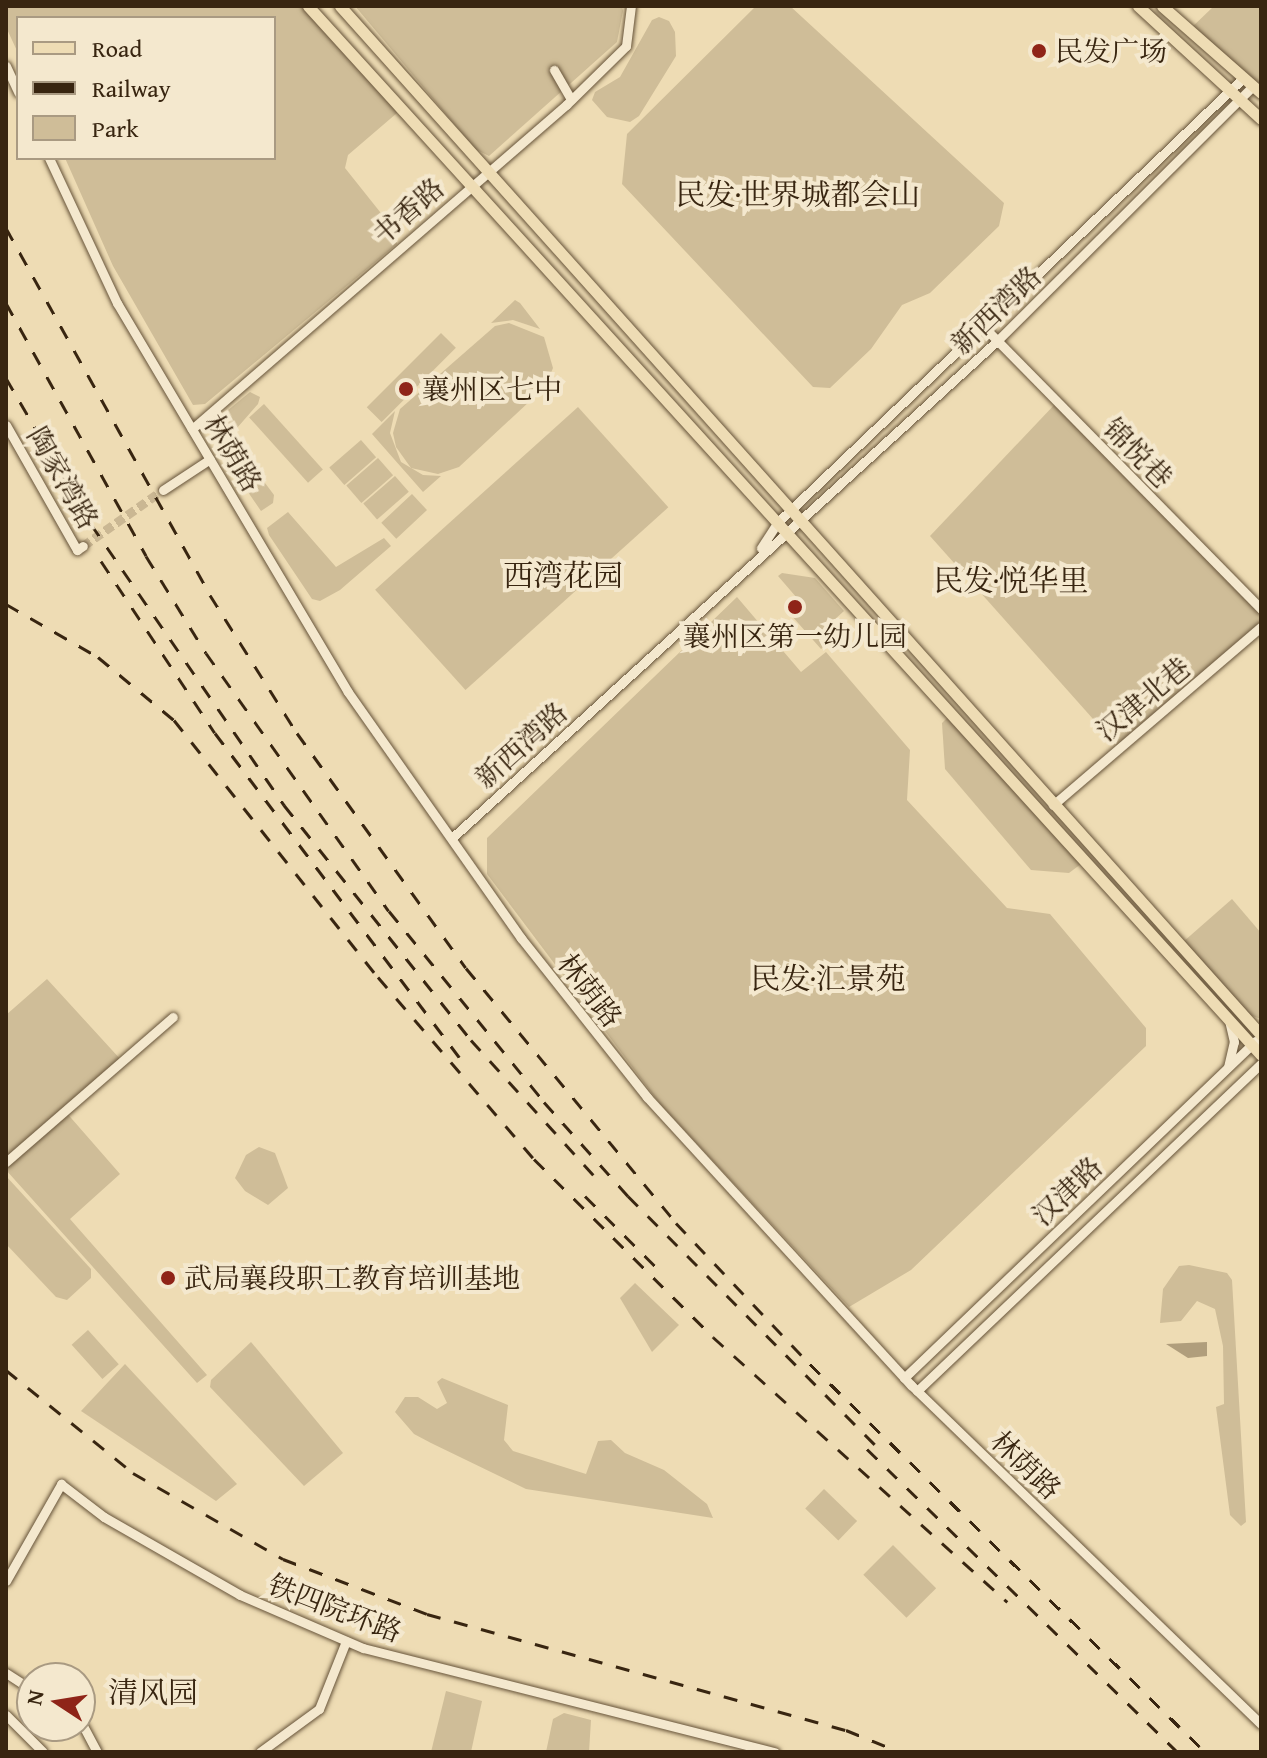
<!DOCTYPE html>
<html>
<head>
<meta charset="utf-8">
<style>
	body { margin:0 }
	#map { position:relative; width:1267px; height:1758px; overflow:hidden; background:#eedcb4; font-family:"Gentium Book Plus","Noto Serif SC",serif }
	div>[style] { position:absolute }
	.green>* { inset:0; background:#cfbd98; transform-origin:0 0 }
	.water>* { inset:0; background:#b09e7c }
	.minor-tunnel>* { height:9px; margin-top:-4.5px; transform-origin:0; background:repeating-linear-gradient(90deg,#cab793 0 9px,transparent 0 13.5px) }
	.roads { filter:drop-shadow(0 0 2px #665339) drop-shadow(0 0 2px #665339) }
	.minor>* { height:9px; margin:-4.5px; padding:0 4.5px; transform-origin:4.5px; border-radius:4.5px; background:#f4e8ce }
	.major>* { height:11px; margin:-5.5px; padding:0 5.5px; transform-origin:5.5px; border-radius:5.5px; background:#eedcb4 }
	.rail>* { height:3px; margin-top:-1.5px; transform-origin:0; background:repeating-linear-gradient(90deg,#382510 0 14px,transparent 0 28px) }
	.dots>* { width:22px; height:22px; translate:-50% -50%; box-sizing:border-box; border:4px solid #f4e8ce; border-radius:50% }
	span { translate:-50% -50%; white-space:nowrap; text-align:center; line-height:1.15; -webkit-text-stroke:8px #f4e8ce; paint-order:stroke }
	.poi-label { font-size:28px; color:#382510 }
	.left { translate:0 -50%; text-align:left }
	.street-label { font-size:28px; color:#382510 }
	.neighbourhood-label { font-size:30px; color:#382510 }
	.frame { position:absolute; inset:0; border:8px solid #382510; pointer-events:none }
	.legend { position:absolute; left:16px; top:16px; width:260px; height:144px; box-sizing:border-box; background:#f4e8ce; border:2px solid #a99a82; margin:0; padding:10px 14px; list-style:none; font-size:24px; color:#382510 }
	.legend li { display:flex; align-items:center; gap:16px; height:40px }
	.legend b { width:40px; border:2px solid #a99a82 }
	.north { position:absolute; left:16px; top:1662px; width:80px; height:80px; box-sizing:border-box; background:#f4e8ce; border:2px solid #a99a82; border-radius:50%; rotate:282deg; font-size:22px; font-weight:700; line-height:32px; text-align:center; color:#382510 }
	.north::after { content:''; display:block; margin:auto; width:28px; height:36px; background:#8f2418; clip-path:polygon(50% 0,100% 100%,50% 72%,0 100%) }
</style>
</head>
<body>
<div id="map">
	<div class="green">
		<div style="clip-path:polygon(6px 6px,301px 6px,396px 109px,397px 113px,348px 155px,345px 168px,396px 232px,397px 244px,205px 404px,193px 405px,113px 266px,65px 158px,274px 158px,274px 18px,18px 18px,18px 53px,6px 27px)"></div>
		<div style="clip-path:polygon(355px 6px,622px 6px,623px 11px,617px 42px,489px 156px,475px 149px)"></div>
		<div style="clip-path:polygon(756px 6px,790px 6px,1004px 203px,999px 226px,930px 293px,902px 305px,871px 349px,830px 388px,813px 387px,622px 184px,627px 134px)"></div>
		<div style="clip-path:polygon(1214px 6px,1261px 6px,1261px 93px,1189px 30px)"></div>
		<div style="clip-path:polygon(659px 17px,669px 21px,675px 32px,676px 56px,639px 116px,630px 122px,607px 117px,592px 100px,595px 92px,620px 77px,652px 20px)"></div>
		<div style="clip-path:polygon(515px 300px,520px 303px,540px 329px,513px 320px,491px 323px)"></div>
		<div style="clip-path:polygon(509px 323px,544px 337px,553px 368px,545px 387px,459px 467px,438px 474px,411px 468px,396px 447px,393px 433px,400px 409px,495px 326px)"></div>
		<div style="left:441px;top:333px;width:21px;height:105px;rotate:45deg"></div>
		<div style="clip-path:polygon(250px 392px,260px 397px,258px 404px,230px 436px,274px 495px,273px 503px,261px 511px,211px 438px,216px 420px)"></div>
		<div style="clip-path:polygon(1056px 403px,1261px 613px,1261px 622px,1118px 747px,930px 536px)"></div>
		<div style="left:264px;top:404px;width:88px;height:20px;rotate:48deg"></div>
		<div style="left:578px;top:407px;width:135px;height:273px;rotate:48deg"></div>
		<div style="clip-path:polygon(395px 411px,390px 433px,401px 462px,423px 475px,441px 476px,423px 492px,372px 434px)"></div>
		<div style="left:361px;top:440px;width:23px;height:42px;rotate:49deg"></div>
		<div style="left:378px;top:458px;width:23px;height:42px;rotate:49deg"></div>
		<div style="left:395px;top:476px;width:21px;height:42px;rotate:49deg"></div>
		<div style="left:412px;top:494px;width:22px;height:42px;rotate:47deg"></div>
		<div style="clip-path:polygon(288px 512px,336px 567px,384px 538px,391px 546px,340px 590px,320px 601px,312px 599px,269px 535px,267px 528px)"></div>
		<div style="clip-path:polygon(782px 573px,815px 578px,844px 611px,833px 621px,842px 632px,821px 649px,791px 615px,803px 605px,778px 576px)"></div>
		<div style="clip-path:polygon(737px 597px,801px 672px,826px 652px,910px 750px,907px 800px,1007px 908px,1050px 914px,1146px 1028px,1146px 1046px,911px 1270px,849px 1307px,660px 1104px,487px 874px,487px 838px)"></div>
		<div style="clip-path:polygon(951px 714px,1085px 861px,1069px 873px,1031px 870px,945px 769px,942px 723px)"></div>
		<div style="clip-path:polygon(1232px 899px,1261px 933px,1261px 1019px,1247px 1014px,1183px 942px)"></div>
		<div style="clip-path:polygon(47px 979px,122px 1061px,65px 1111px,120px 1174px,70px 1219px,207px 1375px,197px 1383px,6px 1170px,6px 1015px)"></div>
		<div style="clip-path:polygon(259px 1147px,275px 1153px,288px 1188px,268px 1205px,245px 1191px,235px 1178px,246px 1155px)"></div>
		<div style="clip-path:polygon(6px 1176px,91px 1269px,91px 1278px,67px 1300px,56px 1297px,6px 1244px)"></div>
		<div style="clip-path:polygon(1189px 1265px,1227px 1273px,1232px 1280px,1246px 1522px,1241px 1526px,1230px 1515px,1216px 1407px,1224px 1404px,1223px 1346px,1215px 1309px,1197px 1301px,1181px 1321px,1160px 1323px,1163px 1289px,1179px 1266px)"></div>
		<div style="clip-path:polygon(635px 1283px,679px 1325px,652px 1352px,620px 1298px)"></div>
		<div style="left:88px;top:1330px;width:46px;height:22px;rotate:48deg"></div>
		<div style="clip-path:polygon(251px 1342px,343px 1453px,304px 1486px,210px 1387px,211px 1380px)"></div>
		<div style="clip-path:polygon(125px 1364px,237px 1484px,216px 1501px,81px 1411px)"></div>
		<div style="clip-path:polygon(442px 1378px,508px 1405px,504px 1440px,513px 1451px,586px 1474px,598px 1441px,611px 1440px,625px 1453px,664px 1470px,707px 1504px,713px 1518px,526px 1489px,431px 1443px,414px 1434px,395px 1412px,405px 1397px,418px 1397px,437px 1409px,447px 1403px,437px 1382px)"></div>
		<div style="left:824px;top:1489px;width:46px;height:27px;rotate:44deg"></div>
		<div style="left:893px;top:1545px;width:61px;height:42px;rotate:45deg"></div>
		<div style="clip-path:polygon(446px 1691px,482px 1701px,471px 1752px,431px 1752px)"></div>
		<div style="clip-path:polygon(564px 1713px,591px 1720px,589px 1752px,546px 1752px,553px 1719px)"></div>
	</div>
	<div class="water">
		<div style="clip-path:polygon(1207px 1342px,1207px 1356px,1188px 1358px,1166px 1344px)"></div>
	</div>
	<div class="minor-tunnel">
		<div style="left:83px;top:546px;width:98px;rotate:-35deg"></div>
	</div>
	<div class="roads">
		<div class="minor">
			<div style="left:6px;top:66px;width:29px;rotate:65deg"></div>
			<div style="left:554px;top:70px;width:34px;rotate:60deg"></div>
			<div style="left:49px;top:158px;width:160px;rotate:64.9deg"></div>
			<div style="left:117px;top:303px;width:452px;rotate:59.3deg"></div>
			<div style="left:348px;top:692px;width:301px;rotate:54.9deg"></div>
			<div style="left:521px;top:938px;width:203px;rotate:51.6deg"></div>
			<div style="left:647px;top:1097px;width:391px;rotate:47.5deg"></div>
			<div style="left:911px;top:1385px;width:487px;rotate:44.1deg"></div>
			<div style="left:985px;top:328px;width:394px;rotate:45.5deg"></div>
			<div style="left:6px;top:425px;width:144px;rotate:60.4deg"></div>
			<div style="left:77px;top:550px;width:7px;rotate:-34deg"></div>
			<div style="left:192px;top:429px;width:495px;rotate:-40.9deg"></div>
			<div style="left:566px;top:105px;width:84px;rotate:-44.5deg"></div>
			<div style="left:626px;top:46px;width:40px;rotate:-82.9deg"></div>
			<div style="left:163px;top:490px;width:56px;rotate:-33.4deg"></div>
			<div style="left:761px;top:548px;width:30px;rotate:-57deg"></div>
			<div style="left:777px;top:523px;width:644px;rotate:-43.68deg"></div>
			<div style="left:1053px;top:805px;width:274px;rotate:-40.6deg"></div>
			<div style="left:453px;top:837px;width:736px;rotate:-42.36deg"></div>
			<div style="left:997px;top:341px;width:361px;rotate:-44.9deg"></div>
			<div style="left:1228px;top:1067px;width:26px;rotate:-77deg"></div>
			<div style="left:1234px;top:1042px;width:23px;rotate:-103deg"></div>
			<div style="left:6px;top:1162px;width:221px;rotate:-41deg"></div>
			<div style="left:904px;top:1378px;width:487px;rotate:-43.8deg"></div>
			<div style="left:917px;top:1391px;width:475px;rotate:-43.6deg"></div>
			<div style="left:6px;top:1581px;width:112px;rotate:-60.4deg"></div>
			<div style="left:61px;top:1484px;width:54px;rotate:37.5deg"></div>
			<div style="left:104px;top:1517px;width:157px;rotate:29.8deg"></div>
			<div style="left:240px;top:1595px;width:134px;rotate:23.3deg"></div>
			<div style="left:363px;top:1648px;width:425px;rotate:14.2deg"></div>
			<div style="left:6px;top:1673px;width:31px;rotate:33deg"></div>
			<div style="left:6px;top:1715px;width:52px;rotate:45deg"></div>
			<div style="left:80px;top:1720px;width:36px;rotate:62deg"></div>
			<div style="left:260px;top:1752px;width:73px;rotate:-36.1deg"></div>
			<div style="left:319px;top:1709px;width:73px;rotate:-68.3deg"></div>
		</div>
		<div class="major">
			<div style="left:308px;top:6px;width:1417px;rotate:47.75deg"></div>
			<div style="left:340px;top:6px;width:1381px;rotate:48.17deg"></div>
			<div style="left:1138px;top:6px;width:167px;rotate:42.6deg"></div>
			<div style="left:1162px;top:6px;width:132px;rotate:41.3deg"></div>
		</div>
	</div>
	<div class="rail">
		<div style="left:6px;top:228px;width:420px;rotate:60.9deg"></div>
		<div style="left:210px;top:595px;width:163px;rotate:57.8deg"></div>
		<div style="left:297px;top:733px;width:289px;rotate:54.3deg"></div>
		<div style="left:466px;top:968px;width:330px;rotate:50.5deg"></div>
		<div style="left:676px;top:1223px;width:195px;rotate:46.5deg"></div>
		<div style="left:810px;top:1364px;width:554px;rotate:44.49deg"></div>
		<div style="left:6px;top:303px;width:289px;rotate:61deg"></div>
		<div style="left:146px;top:556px;width:114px;rotate:58.3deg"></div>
		<div style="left:206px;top:653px;width:316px;rotate:54.7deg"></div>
		<div style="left:389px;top:911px;width:246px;rotate:50.9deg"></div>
		<div style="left:544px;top:1102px;width:126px;rotate:48.2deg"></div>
		<div style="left:628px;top:1196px;width:361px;rotate:45.2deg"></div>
		<div style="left:6px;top:378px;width:169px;rotate:59.8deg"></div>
		<div style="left:91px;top:524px;width:341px;rotate:55.5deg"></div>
		<div style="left:284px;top:805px;width:300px;rotate:51.5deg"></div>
		<div style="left:471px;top:1040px;width:186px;rotate:47.8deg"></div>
		<div style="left:101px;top:561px;width:206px;rotate:56.5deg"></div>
		<div style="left:215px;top:733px;width:406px;rotate:53deg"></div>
		<div style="left:6px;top:604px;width:106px;rotate:29.9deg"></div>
		<div style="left:98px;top:657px;width:99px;rotate:39.7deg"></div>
		<div style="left:174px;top:720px;width:328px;rotate:51.6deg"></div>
		<div style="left:378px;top:977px;width:240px;rotate:49.4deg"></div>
		<div style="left:534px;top:1159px;width:252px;rotate:44.8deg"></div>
		<div style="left:713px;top:1337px;width:396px;rotate:42deg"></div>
		<div style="left:585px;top:1196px;width:105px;rotate:45deg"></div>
		<div style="left:6px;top:1370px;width:164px;rotate:39deg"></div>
		<div style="left:133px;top:1473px;width:173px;rotate:29.8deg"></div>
		<div style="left:283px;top:1559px;width:154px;rotate:20.9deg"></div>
		<div style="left:427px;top:1614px;width:435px;rotate:15.5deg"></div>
		<div style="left:846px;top:1730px;width:58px;rotate:22.2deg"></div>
		<div style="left:867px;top:1449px;width:434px;rotate:44.3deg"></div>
	</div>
	<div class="dots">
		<div style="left:1039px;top:51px;background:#8f2418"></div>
		<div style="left:406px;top:389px;background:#8f2418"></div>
		<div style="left:795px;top:607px;background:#8f2418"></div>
		<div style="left:168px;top:1278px;background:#8f2418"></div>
	</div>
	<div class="poi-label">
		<span class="left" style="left:1055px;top:51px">民发广场</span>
		<span class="left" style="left:422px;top:389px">襄州区七中</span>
		<span style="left:795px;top:636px">襄州区第一幼儿园</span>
		<span class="left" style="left:184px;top:1278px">武局襄段职工教育培训基地</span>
	</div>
	<div class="street-label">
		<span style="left:408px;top:211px;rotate:-41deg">书香路</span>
		<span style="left:996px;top:310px;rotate:-44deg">新西湾路</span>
		<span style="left:233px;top:453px;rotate:59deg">林荫路</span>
		<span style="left:1138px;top:453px;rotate:45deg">锦悦巷</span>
		<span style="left:63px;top:478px;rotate:60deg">陶家湾路</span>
		<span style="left:1143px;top:699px;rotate:-40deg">汉津北巷</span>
		<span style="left:521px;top:745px;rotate:-42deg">新西湾路</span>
		<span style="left:590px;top:990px;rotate:52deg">林荫路</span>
		<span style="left:1067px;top:1191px;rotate:-44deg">汉津路</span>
		<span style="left:1026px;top:1465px;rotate:44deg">林荫路</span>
		<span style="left:335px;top:1608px;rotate:21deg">铁四院环路</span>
	</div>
	<div class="neighbourhood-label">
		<span style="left:798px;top:194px">民发·世界城都会山</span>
		<span style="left:563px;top:575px">西湾花园</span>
		<span style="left:1011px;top:580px">民发·悦华里</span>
		<span style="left:828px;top:978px">民发·汇景苑</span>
		<span style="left:153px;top:1692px">清风园</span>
	</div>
	<div class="frame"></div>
	<ul class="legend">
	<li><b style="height:10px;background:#eedcb4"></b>Road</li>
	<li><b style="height:10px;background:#382510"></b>Railway</li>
	<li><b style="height:22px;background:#cfbd98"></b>Park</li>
	</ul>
	<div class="north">N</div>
</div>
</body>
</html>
